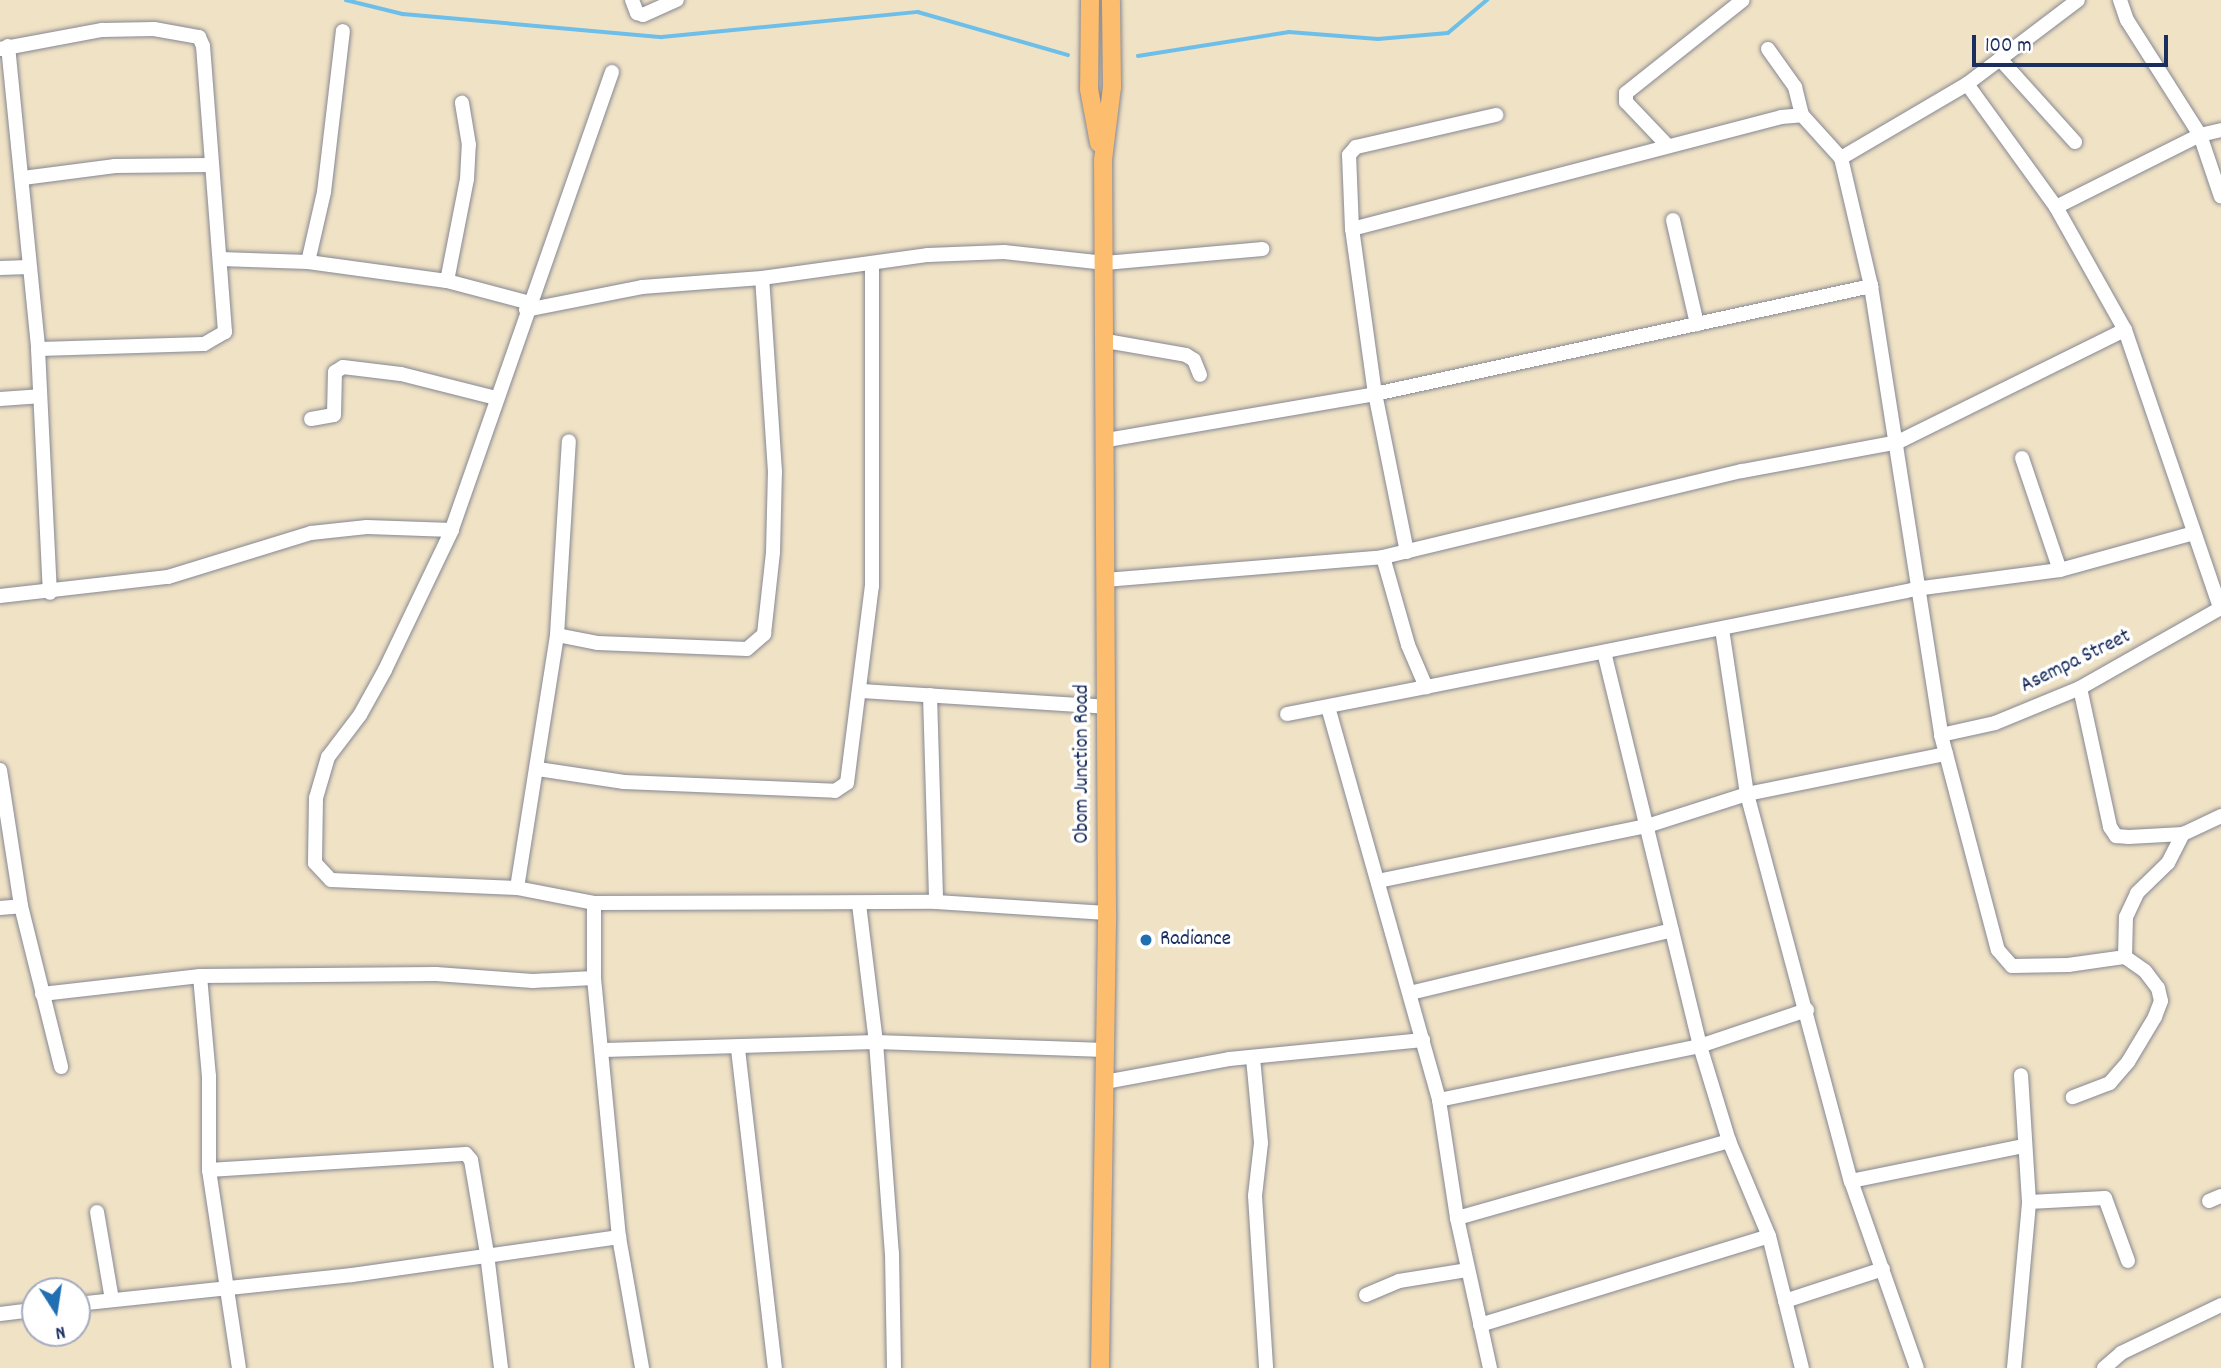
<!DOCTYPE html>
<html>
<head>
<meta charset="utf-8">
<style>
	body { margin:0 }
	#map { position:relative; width:2221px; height:1368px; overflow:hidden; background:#f0e2c5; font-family:Dekko,sans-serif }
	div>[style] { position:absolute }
	.stream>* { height:3.5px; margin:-1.75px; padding:0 1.75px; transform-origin:1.75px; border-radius:1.75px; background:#6dbfe9 }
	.roads { filter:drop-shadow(0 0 2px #868892) drop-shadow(0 0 2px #868892) }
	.minor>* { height:14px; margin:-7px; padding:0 7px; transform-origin:7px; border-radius:7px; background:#fff }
	.major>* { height:18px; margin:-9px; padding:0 9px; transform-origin:9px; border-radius:9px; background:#fcbd6e }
	.dots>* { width:19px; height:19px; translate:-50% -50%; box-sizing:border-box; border:4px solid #fff; border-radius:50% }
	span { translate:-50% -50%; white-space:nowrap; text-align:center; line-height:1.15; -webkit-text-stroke:7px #fff; paint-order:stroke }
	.street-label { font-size:21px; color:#1b2f5e }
	.poi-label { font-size:21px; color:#1b2f5e }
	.left { translate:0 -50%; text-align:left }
	.north { position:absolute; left:21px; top:1277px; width:70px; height:70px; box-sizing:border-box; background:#fff; border:2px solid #a4acbf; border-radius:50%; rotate:168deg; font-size:19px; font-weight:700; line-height:28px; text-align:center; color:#1b2f5e }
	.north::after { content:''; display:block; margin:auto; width:24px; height:32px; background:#1f6fb2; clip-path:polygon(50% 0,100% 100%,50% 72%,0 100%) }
	.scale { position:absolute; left:1972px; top:35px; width:196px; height:32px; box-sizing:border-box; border:4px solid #1b2f5e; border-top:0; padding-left:9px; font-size:21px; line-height:24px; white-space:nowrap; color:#1b2f5e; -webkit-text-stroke:5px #fff; paint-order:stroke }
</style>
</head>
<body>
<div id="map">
	<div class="stream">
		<div style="left:346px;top:0;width:59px;rotate:13.8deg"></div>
		<div style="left:403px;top:14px;width:260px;rotate:5.1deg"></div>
		<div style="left:662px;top:37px;width:257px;rotate:-5.6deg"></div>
		<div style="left:918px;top:12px;width:156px;rotate:16deg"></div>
		<div style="left:1138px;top:56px;width:153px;rotate:-9deg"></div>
		<div style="left:1289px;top:32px;width:89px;rotate:4.5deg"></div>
		<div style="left:1378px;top:39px;width:70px;rotate:-4.9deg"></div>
		<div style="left:1448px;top:33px;width:51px;rotate:-40.2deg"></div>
	</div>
	<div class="roads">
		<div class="minor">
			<div style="left:632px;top:0;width:14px;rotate:69deg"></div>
			<div style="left:637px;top:13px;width:6px;rotate:18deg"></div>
			<div style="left:643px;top:15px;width:37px;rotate:-24deg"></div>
			<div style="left:2120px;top:0;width:21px;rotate:71deg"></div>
			<div style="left:2127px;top:20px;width:136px;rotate:57.6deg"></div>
			<div style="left:2200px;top:135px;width:65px;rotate:71.3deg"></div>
			<div style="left:8px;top:46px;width:304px;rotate:84.3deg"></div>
			<div style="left:38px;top:349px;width:244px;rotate:87.2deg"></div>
			<div style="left:0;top:49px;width:104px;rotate:-10.6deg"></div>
			<div style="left:102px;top:30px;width:52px;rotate:-1.1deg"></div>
			<div style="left:154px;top:29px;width:46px;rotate:10.1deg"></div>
			<div style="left:199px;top:37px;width:10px;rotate:66deg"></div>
			<div style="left:203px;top:46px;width:287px;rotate:85.6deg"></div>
			<div style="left:225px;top:332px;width:24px;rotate:150deg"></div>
			<div style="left:204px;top:344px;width:166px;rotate:178.3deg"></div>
			<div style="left:1768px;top:49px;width:47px;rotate:54.6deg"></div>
			<div style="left:1795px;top:87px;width:29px;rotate:76deg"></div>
			<div style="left:2000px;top:59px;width:112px;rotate:47.9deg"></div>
			<div style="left:612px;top:72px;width:485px;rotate:109.3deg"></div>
			<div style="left:452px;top:530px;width:155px;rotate:115.6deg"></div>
			<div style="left:385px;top:670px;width:51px;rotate:119.1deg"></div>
			<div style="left:360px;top:715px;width:53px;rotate:127.3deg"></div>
			<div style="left:328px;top:757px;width:43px;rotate:106.3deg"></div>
			<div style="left:316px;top:798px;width:65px;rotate:90.9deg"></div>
			<div style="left:315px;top:863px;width:23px;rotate:47deg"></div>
			<div style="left:331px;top:880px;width:186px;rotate:2.5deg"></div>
			<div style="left:517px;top:888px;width:78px;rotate:11deg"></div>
			<div style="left:594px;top:903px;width:342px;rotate:-0.2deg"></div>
			<div style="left:936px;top:902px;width:171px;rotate:3.7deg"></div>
			<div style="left:1967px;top:84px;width:152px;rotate:54.1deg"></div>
			<div style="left:2056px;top:207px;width:141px;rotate:60.7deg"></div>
			<div style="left:2125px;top:330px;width:294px;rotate:71.1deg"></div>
			<div style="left:1667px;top:145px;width:59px;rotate:-133.6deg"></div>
			<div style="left:1626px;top:102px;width:9px;rotate:-90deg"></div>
			<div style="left:1626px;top:93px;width:149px;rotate:-38.5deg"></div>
			<div style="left:1841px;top:158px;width:146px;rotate:-30.4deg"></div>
			<div style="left:1967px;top:84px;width:139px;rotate:-37.1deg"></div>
			<div style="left:23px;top:178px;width:93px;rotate:-7.4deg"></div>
			<div style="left:115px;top:166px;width:94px;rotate:-0.6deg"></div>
			<div style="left:2056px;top:207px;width:161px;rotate:-26.6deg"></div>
			<div style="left:2200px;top:135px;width:22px;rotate:-13deg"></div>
			<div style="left:1673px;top:220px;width:107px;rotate:77deg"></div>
			<div style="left:1352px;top:229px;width:443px;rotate:-14.6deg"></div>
			<div style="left:1781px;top:117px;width:21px;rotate:-5deg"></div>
			<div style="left:1802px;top:115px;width:58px;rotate:47.8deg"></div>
			<div style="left:1841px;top:158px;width:131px;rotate:76.8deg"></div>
			<div style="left:1871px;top:286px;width:454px;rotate:81.1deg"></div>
			<div style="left:1941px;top:735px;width:222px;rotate:75.2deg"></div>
			<div style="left:1998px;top:950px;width:21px;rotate:49deg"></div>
			<div style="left:2012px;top:966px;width:56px;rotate:-1deg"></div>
			<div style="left:2068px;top:965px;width:58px;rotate:-8deg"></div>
			<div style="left:2125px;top:957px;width:24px;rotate:35deg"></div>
			<div style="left:2145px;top:971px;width:21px;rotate:53deg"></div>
			<div style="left:2158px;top:988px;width:13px;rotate:77deg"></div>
			<div style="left:2161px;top:1001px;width:17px;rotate:111deg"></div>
			<div style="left:2155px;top:1017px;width:52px;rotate:121deg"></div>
			<div style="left:2128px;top:1062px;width:28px;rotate:131deg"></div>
			<div style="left:2110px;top:1083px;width:40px;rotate:159deg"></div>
			<div style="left:220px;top:259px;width:88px;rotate:2deg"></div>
			<div style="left:308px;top:262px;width:140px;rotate:7.8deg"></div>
			<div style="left:447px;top:281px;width:86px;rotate:14.8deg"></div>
			<div style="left:308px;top:262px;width:72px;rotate:-77.1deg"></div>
			<div style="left:324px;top:192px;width:162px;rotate:-83.3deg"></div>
			<div style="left:0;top:268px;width:29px;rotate:-2deg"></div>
			<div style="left:447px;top:281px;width:104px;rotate:-78.9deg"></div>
			<div style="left:467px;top:179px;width:34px;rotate:-87deg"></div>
			<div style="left:469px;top:145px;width:43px;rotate:-99.5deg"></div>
			<div style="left:526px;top:310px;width:118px;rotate:-11.2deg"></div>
			<div style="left:642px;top:287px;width:120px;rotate:-4.3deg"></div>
			<div style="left:762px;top:278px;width:168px;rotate:-7.9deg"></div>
			<div style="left:928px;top:255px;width:76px;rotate:-2.3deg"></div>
			<div style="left:1004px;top:252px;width:102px;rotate:6.2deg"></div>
			<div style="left:1105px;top:263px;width:158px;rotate:-5.1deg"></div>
			<div style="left:1106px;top:341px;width:81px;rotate:9.9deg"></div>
			<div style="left:1186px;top:355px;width:9px;rotate:32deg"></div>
			<div style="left:1194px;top:360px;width:16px;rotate:68deg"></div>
			<div style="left:0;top:399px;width:39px;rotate:-4deg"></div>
			<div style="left:311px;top:419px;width:23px;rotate:-10deg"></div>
			<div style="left:334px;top:415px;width:43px;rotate:-88.7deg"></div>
			<div style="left:335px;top:372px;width:9px;rotate:-32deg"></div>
			<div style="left:343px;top:367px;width:58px;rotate:6.9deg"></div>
			<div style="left:401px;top:374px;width:98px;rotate:14.2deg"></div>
			<div style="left:1107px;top:440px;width:272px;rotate:-9.7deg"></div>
			<div style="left:1375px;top:394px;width:508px;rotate:-12.28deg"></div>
			<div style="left:2022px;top:458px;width:118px;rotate:71.3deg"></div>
			<div style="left:1407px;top:552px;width:161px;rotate:-101.4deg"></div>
			<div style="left:1375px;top:394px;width:167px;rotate:-97.9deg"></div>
			<div style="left:1352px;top:229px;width:74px;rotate:-92.3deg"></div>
			<div style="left:1349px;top:155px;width:11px;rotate:-49deg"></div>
			<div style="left:1356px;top:147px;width:144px;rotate:-12.9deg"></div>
			<div style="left:1383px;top:557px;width:91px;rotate:74.1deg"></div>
			<div style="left:1408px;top:645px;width:46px;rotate:66.8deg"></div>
			<div style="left:1426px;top:687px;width:499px;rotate:-11.3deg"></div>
			<div style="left:1915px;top:589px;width:146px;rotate:-7.5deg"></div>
			<div style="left:2060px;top:570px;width:139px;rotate:-15.4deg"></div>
			<div style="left:1106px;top:580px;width:278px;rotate:-4.7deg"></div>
			<div style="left:1383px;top:557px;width:369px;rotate:-13.5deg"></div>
			<div style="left:1742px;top:471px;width:159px;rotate:-10.5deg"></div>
			<div style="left:1898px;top:442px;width:253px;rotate:-26.3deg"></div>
			<div style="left:0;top:596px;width:169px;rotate:-6.5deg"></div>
			<div style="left:168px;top:577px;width:150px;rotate:-17.1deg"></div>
			<div style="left:311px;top:533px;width:56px;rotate:-6.1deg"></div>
			<div style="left:367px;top:527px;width:85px;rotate:2deg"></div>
			<div style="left:1722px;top:629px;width:167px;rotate:81.4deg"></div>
			<div style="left:1747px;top:794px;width:401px;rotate:75deg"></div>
			<div style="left:1851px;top:1181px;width:198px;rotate:70.6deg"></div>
			<div style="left:557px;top:635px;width:42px;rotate:11deg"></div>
			<div style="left:598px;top:643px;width:149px;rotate:2.3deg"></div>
			<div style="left:747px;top:649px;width:23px;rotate:-41deg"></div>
			<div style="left:764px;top:634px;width:82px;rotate:-83.7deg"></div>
			<div style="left:773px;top:552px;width:80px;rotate:-88.6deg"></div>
			<div style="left:775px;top:472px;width:194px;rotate:-93.8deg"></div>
			<div style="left:1604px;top:652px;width:406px;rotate:76.3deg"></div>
			<div style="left:1700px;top:1046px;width:99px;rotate:73deg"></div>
			<div style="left:1729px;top:1141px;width:103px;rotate:67.2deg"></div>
			<div style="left:1769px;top:1236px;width:136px;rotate:76deg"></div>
			<div style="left:2080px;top:688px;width:142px;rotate:77.8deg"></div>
			<div style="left:2110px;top:827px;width:11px;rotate:56deg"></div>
			<div style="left:2116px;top:836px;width:13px;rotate:4deg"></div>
			<div style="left:2129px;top:837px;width:54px;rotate:-3.2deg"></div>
			<div style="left:861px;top:691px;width:246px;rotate:3.7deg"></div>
			<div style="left:930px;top:695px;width:207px;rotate:88.3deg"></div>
			<div style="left:1328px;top:707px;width:408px;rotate:74.2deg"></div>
			<div style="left:1439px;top:1100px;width:119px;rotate:81.3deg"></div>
			<div style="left:1457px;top:1218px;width:154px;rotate:77.6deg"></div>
			<div style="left:1287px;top:714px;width:142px;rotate:-11deg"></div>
			<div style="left:1941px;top:735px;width:55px;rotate:-12.5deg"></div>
			<div style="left:1995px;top:723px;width:92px;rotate:-22.4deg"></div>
			<div style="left:2080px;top:688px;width:162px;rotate:-29.6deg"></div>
			<div style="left:538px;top:769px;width:87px;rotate:8.6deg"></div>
			<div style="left:624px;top:782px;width:211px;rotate:2.4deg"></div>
			<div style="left:835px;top:791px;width:14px;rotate:-34deg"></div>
			<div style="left:847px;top:783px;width:199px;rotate:-82.8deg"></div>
			<div style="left:872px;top:586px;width:323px;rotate:-90deg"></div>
			<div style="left:0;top:770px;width:138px;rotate:81.2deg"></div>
			<div style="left:21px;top:906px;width:166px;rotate:76deg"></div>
			<div style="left:1378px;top:881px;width:275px;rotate:-11.6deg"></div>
			<div style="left:1647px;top:826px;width:105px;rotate:-17.7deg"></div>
			<div style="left:1747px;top:794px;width:203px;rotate:-11.4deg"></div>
			<div style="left:517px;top:888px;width:256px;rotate:-81deg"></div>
			<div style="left:557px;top:635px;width:194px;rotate:-86.5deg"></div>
			<div style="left:594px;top:903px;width:75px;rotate:90deg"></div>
			<div style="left:594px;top:978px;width:260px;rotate:84.5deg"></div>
			<div style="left:619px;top:1237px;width:133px;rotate:80deg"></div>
			<div style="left:859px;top:904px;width:139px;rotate:83deg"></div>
			<div style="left:876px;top:1042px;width:212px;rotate:85.7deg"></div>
			<div style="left:892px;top:1253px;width:115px;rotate:89deg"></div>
			<div style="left:0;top:908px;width:21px;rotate:-5deg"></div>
			<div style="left:2125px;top:957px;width:40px;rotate:-88.6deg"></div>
			<div style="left:2126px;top:917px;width:26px;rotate:-65deg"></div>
			<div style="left:2137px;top:893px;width:43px;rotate:-44.1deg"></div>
			<div style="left:2168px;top:863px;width:33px;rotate:-63deg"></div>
			<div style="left:2183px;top:834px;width:42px;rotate:-25.3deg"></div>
			<div style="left:200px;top:976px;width:100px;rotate:84.9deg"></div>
			<div style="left:209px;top:1076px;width:94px;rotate:90deg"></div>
			<div style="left:209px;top:1170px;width:200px;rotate:81.4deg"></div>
			<div style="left:1410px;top:993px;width:269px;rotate:-13.5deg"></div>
			<div style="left:42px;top:994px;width:159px;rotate:-6.5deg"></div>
			<div style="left:200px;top:976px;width:236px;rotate:-0.5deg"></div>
			<div style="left:436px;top:974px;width:97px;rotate:4.1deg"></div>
			<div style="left:533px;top:981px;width:61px;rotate:-2.8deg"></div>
			<div style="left:738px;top:1049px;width:321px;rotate:83.4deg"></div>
			<div style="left:604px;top:1050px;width:272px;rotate:-1.7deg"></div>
			<div style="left:876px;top:1042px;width:229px;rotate:2deg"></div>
			<div style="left:1253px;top:1058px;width:85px;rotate:84.6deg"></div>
			<div style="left:1261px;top:1143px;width:53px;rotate:96.5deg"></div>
			<div style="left:1255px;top:1196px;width:172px;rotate:86.3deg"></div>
			<div style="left:1105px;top:1082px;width:126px;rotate:-10.5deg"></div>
			<div style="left:1229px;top:1059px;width:195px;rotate:-5.6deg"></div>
			<div style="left:1439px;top:1100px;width:267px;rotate:-11.7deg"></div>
			<div style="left:1700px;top:1046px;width:113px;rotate:-18.6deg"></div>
			<div style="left:209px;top:1170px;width:257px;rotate:-3.6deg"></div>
			<div style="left:466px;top:1154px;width:8px;rotate:50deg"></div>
			<div style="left:471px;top:1160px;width:95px;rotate:80.3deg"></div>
			<div style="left:487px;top:1254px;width:115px;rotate:83deg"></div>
			<div style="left:1851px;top:1181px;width:176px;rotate:-11.5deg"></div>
			<div style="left:2209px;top:1201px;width:13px;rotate:-23deg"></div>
			<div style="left:2029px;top:1202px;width:76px;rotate:-3deg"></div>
			<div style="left:2105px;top:1198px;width:67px;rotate:69.9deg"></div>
			<div style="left:97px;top:1212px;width:89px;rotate:80.3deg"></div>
			<div style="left:1457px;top:1218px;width:283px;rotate:-15.8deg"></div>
			<div style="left:1366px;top:1295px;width:36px;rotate:-23deg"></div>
			<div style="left:1399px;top:1281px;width:70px;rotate:-9.1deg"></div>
			<div style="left:1785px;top:1301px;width:103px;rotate:-18.1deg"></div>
			<div style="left:77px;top:1304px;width:277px;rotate:-6deg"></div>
			<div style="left:352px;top:1275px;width:270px;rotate:-8.1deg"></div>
			<div style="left:0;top:1314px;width:35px;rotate:-7deg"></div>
			<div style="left:1480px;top:1325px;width:302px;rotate:-17.1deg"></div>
			<div style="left:2014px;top:1368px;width:167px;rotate:-84.8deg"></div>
			<div style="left:2029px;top:1202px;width:127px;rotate:-93.6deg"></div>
			<div style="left:2104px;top:1368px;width:23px;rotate:-41deg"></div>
			<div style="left:2121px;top:1353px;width:111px;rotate:-25.6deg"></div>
		</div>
		<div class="major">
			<div style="left:1090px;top:0;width:89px;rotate:90.6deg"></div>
			<div style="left:1089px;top:89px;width:55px;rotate:79.5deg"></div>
			<div style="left:1100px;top:1368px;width:455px;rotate:-89.1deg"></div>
			<div style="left:1107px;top:913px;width:753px;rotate:-90.3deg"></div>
			<div style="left:1103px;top:160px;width:74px;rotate:-83deg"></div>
			<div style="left:1112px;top:87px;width:87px;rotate:-90.7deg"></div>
		</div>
	</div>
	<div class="dots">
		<div style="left:1146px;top:940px;background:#1f6fb2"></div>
	</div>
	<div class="street-label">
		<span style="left:2076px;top:662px;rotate:-26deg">Asempa Street</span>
		<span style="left:1083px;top:764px;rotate:-90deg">Obom Junction Road</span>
	</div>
	<div class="poi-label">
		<span class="left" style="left:1160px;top:940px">Radiance</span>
	</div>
	<div class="north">N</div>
	<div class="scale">100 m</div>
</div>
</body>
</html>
